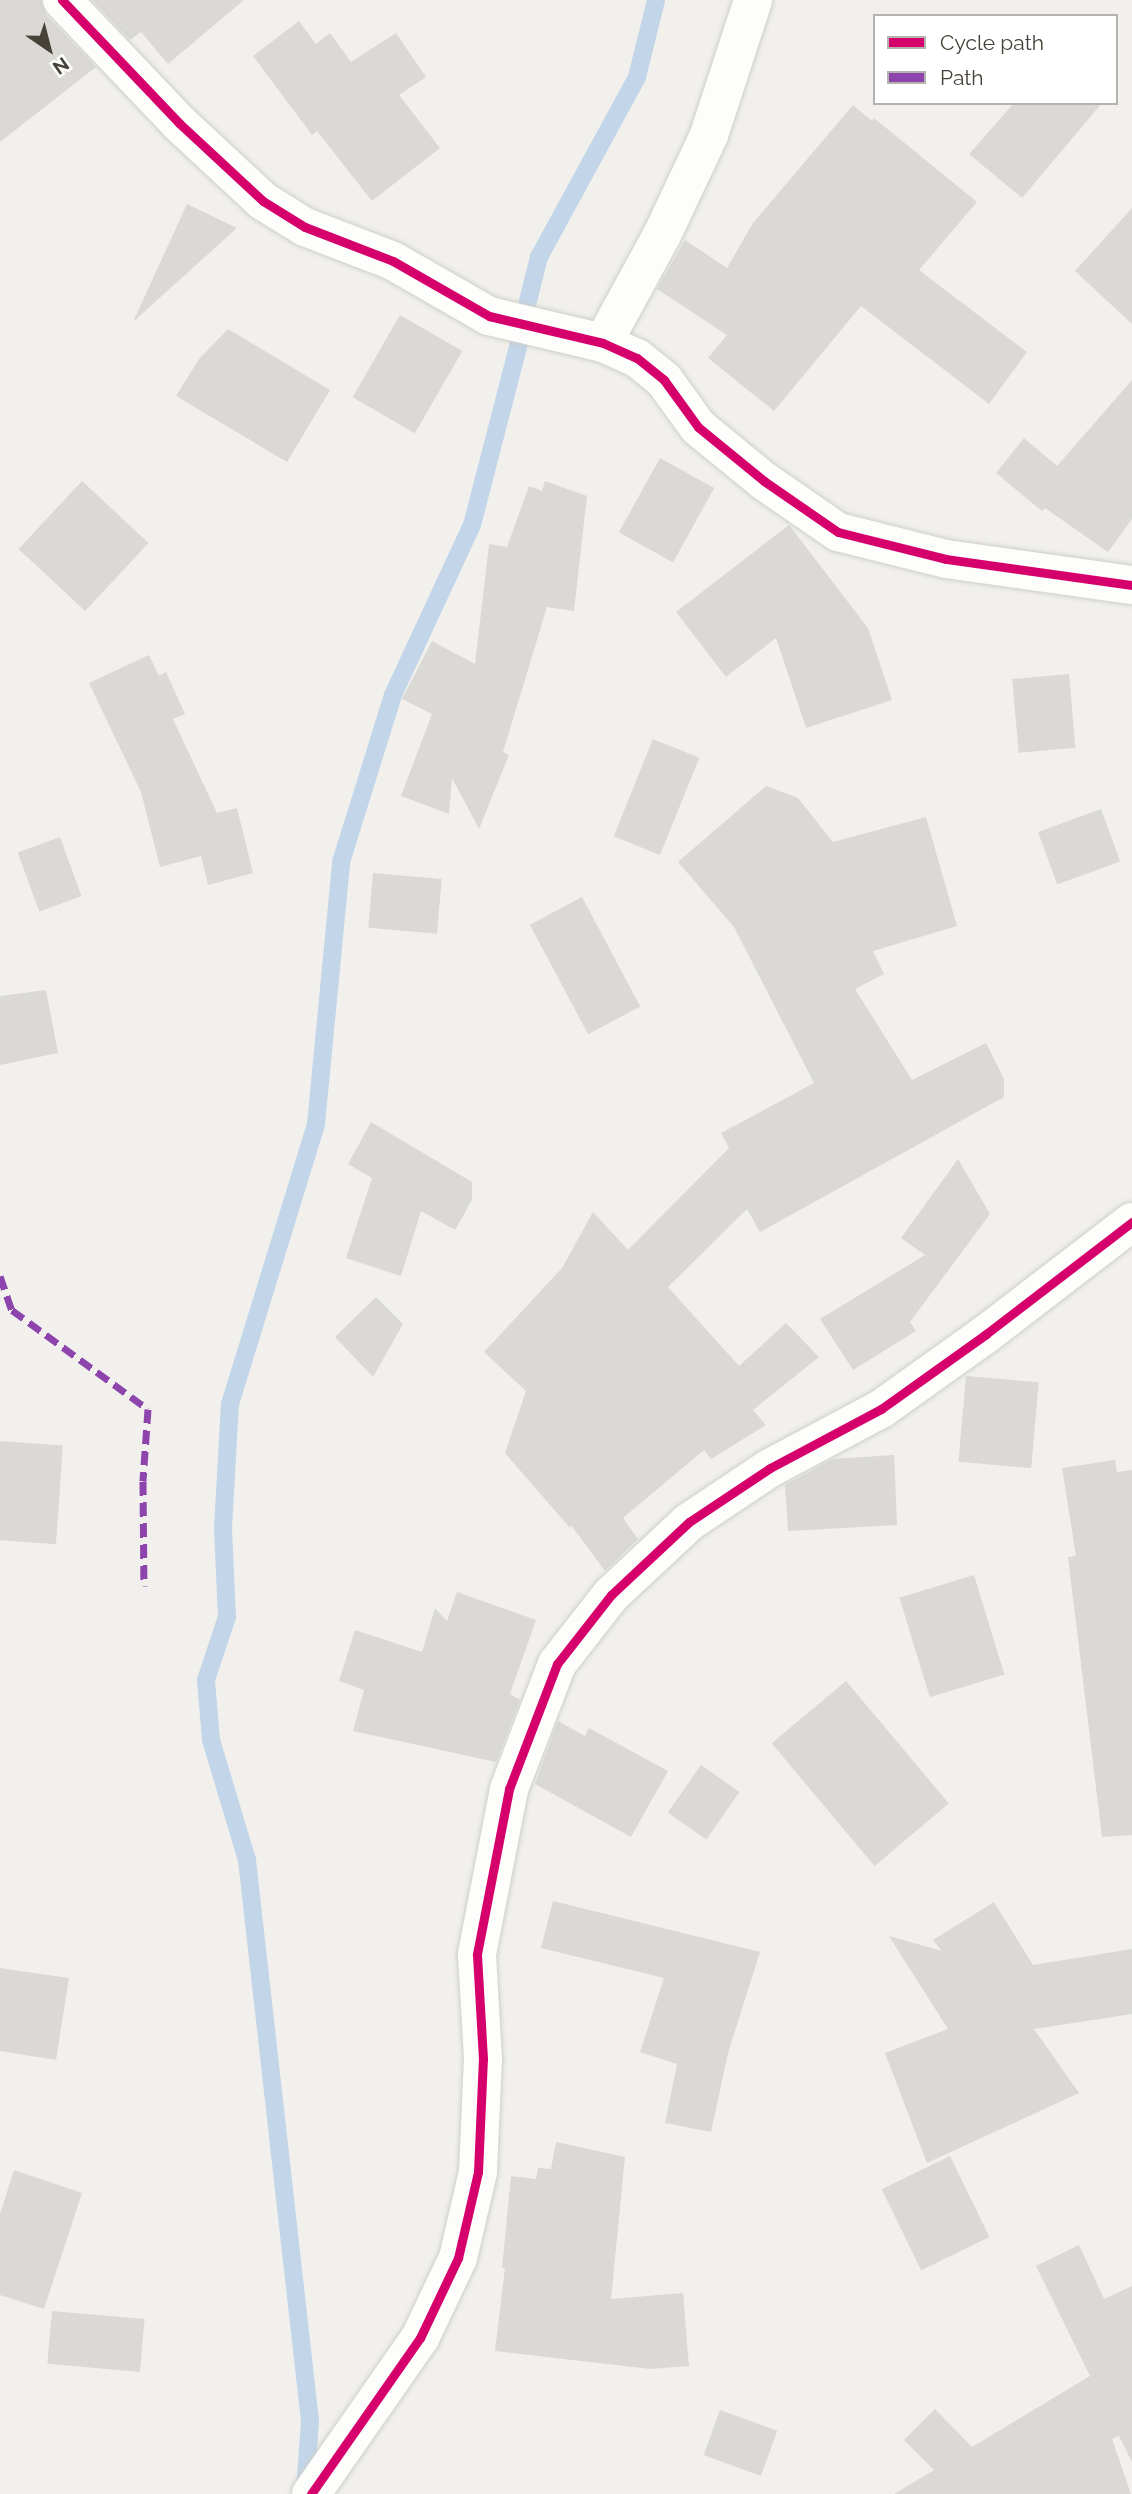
<!DOCTYPE html>
<html>
<head>
<meta charset="utf-8">
<style>
	body { margin:0 }
	#map { position:relative; width:1132px; height:2494px; overflow:hidden; background:#f1f0ec; font-family:Raleway,sans-serif }
	div>[style] { position:absolute }
	.stream>* { height:18px; margin:-9px; padding:0 9px; transform-origin:9px; border-radius:9px; background:#c2d5e9 }
	.building>* { inset:0; background:#dad9d5; transform-origin:0 0 }
	.roads { filter:drop-shadow(0 0 2px #cfcec9) drop-shadow(0 0 2px #cfcec9) }
	.minor>* { height:38px; margin:-19px; padding:0 19px; transform-origin:19px; border-radius:19px; background:#fdfdfc }
	.quiet>* { height:7px; margin-top:-3.5px; transform-origin:0; background:repeating-linear-gradient(90deg,#8e44ad 0 14px,transparent 0 21px) }
	.cycleway>* { height:9px; margin:-4.5px; padding:0 4.5px; transform-origin:4.5px; border-radius:4.5px; background:#d6006c }
	span { translate:-50% -50%; white-space:nowrap; text-align:center; line-height:1.15; -webkit-text-stroke:6px #fff; paint-order:stroke }
	.legend { position:absolute; left:873px; top:14px; width:245px; height:91px; box-sizing:border-box; background:#fff; border:2px solid #b5b3b0; margin:0; padding:9px 12px; list-style:none; font-size:21px; color:#464239 }
	.legend li { display:flex; align-items:center; gap:14px; height:35px }
	.legend b { width:35px; border:2px solid #b5b3b0 }
	.north { position:absolute; left:14px; top:14px; width:70px; height:70px; -webkit-text-stroke:5px #fff; paint-order:stroke; rotate:145deg; font-size:19px; font-weight:700; line-height:28px; text-align:center; color:#464239 }
	.north::after { content:''; display:block; margin:auto; width:24px; height:32px; background:#464239; clip-path:polygon(50% 0,100% 100%,50% 72%,0 100%) }
</style>
</head>
<body>
<div id="map">
	<div class="stream">
		<div style="left:527px;top:305px;width:49px;rotate:-76deg"></div>
		<div style="left:539px;top:257px;width:205px;rotate:-61.4deg"></div>
		<div style="left:637px;top:77px;width:79px;rotate:-76.1deg"></div>
		<div style="left:305px;top:2491px;width:70px;rotate:-85.9deg"></div>
		<div style="left:310px;top:2421px;width:565px;rotate:-96.41deg"></div>
		<div style="left:247px;top:1860px;width:125px;rotate:-106.7deg"></div>
		<div style="left:211px;top:1740px;width:60px;rotate:-94.8deg"></div>
		<div style="left:206px;top:1680px;width:66px;rotate:-71.6deg"></div>
		<div style="left:227px;top:1617px;width:89px;rotate:-92.6deg"></div>
		<div style="left:223px;top:1528px;width:124px;rotate:-86.8deg"></div>
		<div style="left:230px;top:1404px;width:293px;rotate:-72.9deg"></div>
		<div style="left:316px;top:1124px;width:263px;rotate:-84.5deg"></div>
		<div style="left:341px;top:862px;width:175px;rotate:-72.7deg"></div>
		<div style="left:393px;top:695px;width:187px;rotate:-65.1deg"></div>
		<div style="left:472px;top:525px;width:191px;rotate:-75.5deg"></div>
	</div>
	<div class="building">
		<div style="clip-path:polygon(0 0,41px 0,46px 15px,96px 67px,0 142px)"></div>
		<div style="clip-path:polygon(92px 0,244px 0,168px 64px,141px 32px,130px 40px)"></div>
		<div style="clip-path:polygon(299px 21px,316px 44px,330px 33px,351px 62px,396px 33px,426px 77px,399px 95px,440px 148px,372px 201px,317px 131px,312px 135px,253px 56px)"></div>
		<div style="clip-path:polygon(1014px 103px,1102px 103px,1022px 198px,969px 154px)"></div>
		<div style="clip-path:polygon(853px 105px,872px 121px,874px 118px,977px 202px,919px 270px,1027px 352px,989px 404px,861px 306px,774px 411px,708px 358px,727px 335px,657px 289px,685px 240px,727px 268px,753px 223px)"></div>
		<div style="clip-path:polygon(187px 204px,237px 228px,133px 322px)"></div>
		<div style="clip-path:polygon(1132px 208px,1132px 324px,1075px 271px)"></div>
		<div style="left:400px;top:315px;width:72px;height:95px;rotate:30deg"></div>
		<div style="clip-path:polygon(228px 329px,330px 390px,287px 462px,176px 396px,199px 359px)"></div>
		<div style="clip-path:polygon(1132px 380px,1132px 519px,1108px 552px,1045px 508px,1042px 511px,996px 473px,1024px 438px,1057px 466px)"></div>
		<div style="left:660px;top:458px;width:62px;height:85px;rotate:29deg"></div>
		<div style="left:82px;top:481px;width:91px;height:93px;rotate:43deg"></div>
		<div style="clip-path:polygon(545px 481px,587px 496px,574px 611px,547px 607px,503px 752px,509px 755px,479px 829px,452px 778px,449px 814px,401px 796px,432px 714px,402px 699px,432px 641px,475px 664px,489px 544px,507px 547px,529px 486px,542px 491px)"></div>
		<div style="clip-path:polygon(789px 525px,868px 628px,892px 700px,806px 728px,776px 638px,726px 677px,676px 612px)"></div>
		<div style="clip-path:polygon(149px 655px,159px 676px,166px 672px,185px 714px,173px 719px,217px 813px,237px 808px,253px 873px,208px 885px,201px 856px,160px 867px,141px 792px,89px 683px)"></div>
		<div style="left:1069px;top:674px;width:74px;height:57px;rotate:85deg"></div>
		<div style="left:653px;top:739px;width:50px;height:105px;rotate:22deg"></div>
		<div style="clip-path:polygon(766px 786px,798px 798px,833px 842px,926px 817px,957px 926px,873px 951px,884px 974px,855px 989px,912px 1080px,986px 1043px,1004px 1079px,1004px 1097px,760px 1232px,747px 1209px,668px 1287px,739px 1366px,786px 1323px,819px 1357px,753px 1410px,766px 1425px,711px 1459px,704px 1450px,623px 1518px,638px 1539px,605px 1571px,571px 1525px,570px 1528px,505px 1453px,526px 1391px,484px 1352px,562px 1268px,593px 1212px,628px 1250px,729px 1148px,721px 1133px,814px 1083px,734px 927px,678px 862px)"></div>
		<div style="left:1101px;top:809px;width:56px;height:67px;rotate:70deg"></div>
		<div style="left:60px;top:837px;width:63px;height:45px;rotate:70deg"></div>
		<div style="left:373px;top:873px;width:69px;height:55px;rotate:5deg"></div>
		<div style="left:582px;top:897px;width:124px;height:59px;rotate:62deg"></div>
		<div style="clip-path:polygon(46px 990px,58px 1053px,0 1065px,0 996px)"></div>
		<div style="clip-path:polygon(371px 1122px,472px 1182px,472px 1200px,455px 1230px,421px 1211px,401px 1276px,346px 1258px,372px 1178px,348px 1164px)"></div>
		<div style="clip-path:polygon(958px 1159px,990px 1214px,910px 1322px,916px 1331px,853px 1370px,820px 1319px,925px 1255px,901px 1238px)"></div>
		<div style="clip-path:polygon(376px 1297px,403px 1324px,373px 1377px,335px 1337px)"></div>
		<div style="left:966px;top:1376px;width:73px;height:86px;rotate:5deg"></div>
		<div style="left:0;top:1441px;width:63px;height:99px;rotate:4deg"></div>
		<div style="clip-path:polygon(894px 1455px,897px 1525px,788px 1531px,785px 1485px,833px 1459px)"></div>
		<div style="clip-path:polygon(1115px 1460px,1117px 1472px,1132px 1470px,1132px 1835px,1102px 1837px,1068px 1557px,1076px 1556px,1062px 1468px)"></div>
		<div style="left:974px;top:1575px;width:104px;height:78px;rotate:73deg"></div>
		<div style="clip-path:polygon(457px 1592px,536px 1620px,510px 1694px,520px 1700px,496px 1762px,353px 1731px,364px 1690px,339px 1681px,355px 1630px,422px 1652px,435px 1608px,447px 1621px)"></div>
		<div style="left:846px;top:1681px;width:160px;height:97px;rotate:50deg"></div>
		<div style="clip-path:polygon(558px 1721px,585px 1736px,589px 1728px,668px 1771px,631px 1837px,535px 1784px)"></div>
		<div style="left:701px;top:1765px;width:47px;height:58px;rotate:35deg"></div>
		<div style="clip-path:polygon(553px 1901px,760px 1952px,728px 2053px,711px 2132px,665px 2123px,677px 2064px,640px 2052px,664px 1978px,541px 1948px)"></div>
		<div style="clip-path:polygon(994px 1902px,1033px 1965px,1132px 1949px,1132px 2014px,1034px 2029px,1079px 2093px,927px 2163px,885px 2053px,948px 2029px,889px 1936px,942px 1951px,933px 1940px)"></div>
		<div style="clip-path:polygon(0 1968px,69px 1978px,56px 2060px,0 2051px)"></div>
		<div style="clip-path:polygon(556px 2142px,625px 2157px,611px 2299px,683px 2293px,689px 2366px,650px 2369px,495px 2351px,505px 2268px,502px 2268px,511px 2176px,536px 2179px,538px 2168px,551px 2169px)"></div>
		<div style="left:950px;top:2156px;width:90px;height:76px;rotate:64deg"></div>
		<div style="clip-path:polygon(14px 2170px,82px 2193px,44px 2309px,0 2295px,0 2214px)"></div>
		<div style="clip-path:polygon(1079px 2245px,1104px 2299px,1132px 2286px,1132px 2462px,1119px 2436px,1112px 2439px,1131px 2494px,894px 2494px,934px 2470px,904px 2440px,935px 2409px,972px 2447px,1090px 2376px,1036px 2266px)"></div>
		<div style="left:52px;top:2311px;width:93px;height:53px;rotate:5deg"></div>
		<div style="left:720px;top:2410px;width:61px;height:48px;rotate:20deg"></div>
	</div>
	<div class="roads">
		<div class="minor">
			<div style="left:62px;top:0;width:170px;rotate:46.4deg"></div>
			<div style="left:179px;top:123px;width:115px;rotate:42.9deg"></div>
			<div style="left:263px;top:201px;width:49px;rotate:31.8deg"></div>
			<div style="left:305px;top:227px;width:94px;rotate:21.1deg"></div>
			<div style="left:393px;top:261px;width:111px;rotate:29.8deg"></div>
			<div style="left:489px;top:316px;width:117px;rotate:13.3deg"></div>
			<div style="left:603px;top:343px;width:37px;rotate:24deg"></div>
			<div style="left:637px;top:358px;width:35px;rotate:39deg"></div>
			<div style="left:664px;top:380px;width:58px;rotate:54.1deg"></div>
			<div style="left:698px;top:427px;width:85px;rotate:39.3deg"></div>
			<div style="left:764px;top:481px;width:90px;rotate:34.6deg"></div>
			<div style="left:838px;top:532px;width:111px;rotate:14deg"></div>
			<div style="left:946px;top:559px;width:188px;rotate:8deg"></div>
			<div style="left:603px;top:343px;width:123px;rotate:-61.4deg"></div>
			<div style="left:662px;top:235px;width:110px;rotate:-64.8deg"></div>
			<div style="left:709px;top:135px;width:142px;rotate:-71.9deg"></div>
			<div style="left:311px;top:2494px;width:190px;rotate:-55.1deg"></div>
			<div style="left:420px;top:2338px;width:89px;rotate:-64.6deg"></div>
			<div style="left:458px;top:2258px;width:88px;rotate:-76.9deg"></div>
			<div style="left:478px;top:2172px;width:113px;rotate:-87.5deg"></div>
			<div style="left:483px;top:2059px;width:105px;rotate:-93.3deg"></div>
			<div style="left:477px;top:1954px;width:168px;rotate:-79deg"></div>
			<div style="left:509px;top:1789px;width:134px;rotate:-69deg"></div>
			<div style="left:557px;top:1664px;width:88px;rotate:-52deg"></div>
			<div style="left:611px;top:1595px;width:107px;rotate:-43.1deg"></div>
			<div style="left:689px;top:1522px;width:97px;rotate:-33.7deg"></div>
			<div style="left:770px;top:1468px;width:126px;rotate:-28deg"></div>
			<div style="left:881px;top:1409px;width:129px;rotate:-35.5deg"></div>
			<div style="left:986px;top:1334px;width:184px;rotate:-37.5deg"></div>
		</div>
	</div>
	<div class="quiet">
		<div style="left:0;top:1276px;width:36px;rotate:71deg"></div>
		<div style="left:12px;top:1310px;width:168px;rotate:36.1deg"></div>
		<div style="left:148px;top:1409px;width:72px;rotate:94deg"></div>
		<div style="left:143px;top:1481px;width:105px;rotate:89.5deg"></div>
	</div>
	<div class="cycleway">
		<div style="left:62px;top:0;width:170px;rotate:46.4deg"></div>
		<div style="left:179px;top:123px;width:115px;rotate:42.9deg"></div>
		<div style="left:263px;top:201px;width:49px;rotate:31.8deg"></div>
		<div style="left:305px;top:227px;width:94px;rotate:21.1deg"></div>
		<div style="left:393px;top:261px;width:111px;rotate:29.8deg"></div>
		<div style="left:489px;top:316px;width:117px;rotate:13.3deg"></div>
		<div style="left:603px;top:343px;width:37px;rotate:24deg"></div>
		<div style="left:637px;top:358px;width:35px;rotate:39deg"></div>
		<div style="left:664px;top:380px;width:58px;rotate:54.1deg"></div>
		<div style="left:698px;top:427px;width:85px;rotate:39.3deg"></div>
		<div style="left:764px;top:481px;width:90px;rotate:34.6deg"></div>
		<div style="left:838px;top:532px;width:111px;rotate:14deg"></div>
		<div style="left:946px;top:559px;width:188px;rotate:8deg"></div>
		<div style="left:311px;top:2494px;width:190px;rotate:-55.1deg"></div>
		<div style="left:420px;top:2338px;width:89px;rotate:-64.6deg"></div>
		<div style="left:458px;top:2258px;width:88px;rotate:-76.9deg"></div>
		<div style="left:478px;top:2172px;width:113px;rotate:-87.5deg"></div>
		<div style="left:483px;top:2059px;width:105px;rotate:-93.3deg"></div>
		<div style="left:477px;top:1954px;width:168px;rotate:-79deg"></div>
		<div style="left:509px;top:1789px;width:134px;rotate:-69deg"></div>
		<div style="left:557px;top:1664px;width:88px;rotate:-52deg"></div>
		<div style="left:611px;top:1595px;width:107px;rotate:-43.1deg"></div>
		<div style="left:689px;top:1522px;width:97px;rotate:-33.7deg"></div>
		<div style="left:770px;top:1468px;width:126px;rotate:-28deg"></div>
		<div style="left:881px;top:1409px;width:129px;rotate:-35.5deg"></div>
		<div style="left:986px;top:1334px;width:184px;rotate:-37.5deg"></div>
	</div>
	<ul class="legend">
	<li><b style="height:9px;background:#d6006c"></b>Cycle path</li>
	<li><b style="height:9px;background:#8e44ad"></b>Path</li>
	</ul>
	<div class="north">N</div>
</div>
</body>
</html>
